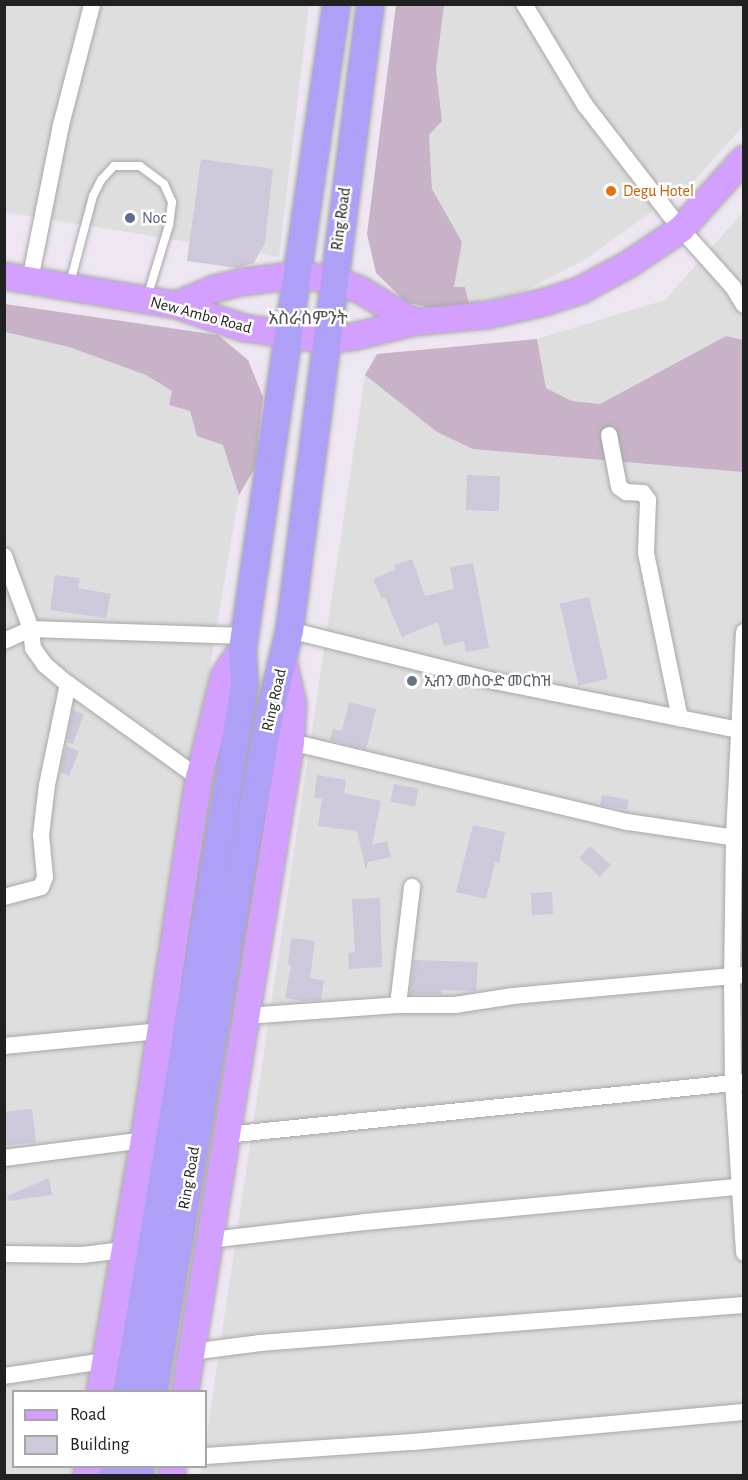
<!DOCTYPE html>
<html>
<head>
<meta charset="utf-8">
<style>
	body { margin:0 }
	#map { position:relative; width:748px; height:1480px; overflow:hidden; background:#eee7f2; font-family:"Alegreya Sans","Noto Sans Ethiopic",sans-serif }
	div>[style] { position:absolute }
	.residential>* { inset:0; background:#dededf }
	.construction>* { inset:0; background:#c7b2c8 }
	.building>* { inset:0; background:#cfc7da; transform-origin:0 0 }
	.roads { filter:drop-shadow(0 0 2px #a8a8a8) drop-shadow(0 0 2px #a8a8a8) }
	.service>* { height:8px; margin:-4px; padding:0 4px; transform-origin:4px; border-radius:4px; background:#fff }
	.minor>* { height:16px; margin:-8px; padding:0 8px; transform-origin:8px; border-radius:8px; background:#fff }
	.primary>* { height:26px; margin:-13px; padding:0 13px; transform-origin:13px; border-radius:13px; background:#d3a0ff }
	.trunk>* { height:27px; margin:-13.5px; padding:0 13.5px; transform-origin:13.5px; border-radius:13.5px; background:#aea0f7 }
	.dots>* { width:16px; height:16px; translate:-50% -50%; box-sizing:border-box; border:3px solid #fff; border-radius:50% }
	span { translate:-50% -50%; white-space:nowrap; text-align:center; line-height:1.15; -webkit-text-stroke:5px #fff; paint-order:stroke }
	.food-label { font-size:16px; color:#c56008 }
	.left { translate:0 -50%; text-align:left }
	.service-label { font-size:16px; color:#4e5e75 }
	.street-label { font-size:16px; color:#212121 }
	.worship-label { font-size:16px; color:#5b616d }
	.neighbourhood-label { font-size:18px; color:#545454 }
	.frame { position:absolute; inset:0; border:6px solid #212121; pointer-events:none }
	.legend { position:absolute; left:12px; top:1390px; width:195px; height:78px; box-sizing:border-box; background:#fff; border:2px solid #a6a6a6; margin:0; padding:8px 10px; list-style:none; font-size:18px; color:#212121 }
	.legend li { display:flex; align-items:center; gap:12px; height:30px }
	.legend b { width:30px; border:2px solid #a6a6a6 }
</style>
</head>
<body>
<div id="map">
	<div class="residential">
		<div style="clip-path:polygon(4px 5px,309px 5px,279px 257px,5px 212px)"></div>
		<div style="clip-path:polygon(444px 5px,743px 5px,743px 126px,694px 181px,586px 259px,526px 290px,469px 305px,454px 287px,462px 242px,432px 189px,429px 135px,442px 121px,436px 69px)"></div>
		<div style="clip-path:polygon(743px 212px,743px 340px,726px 336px,600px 404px,572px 401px,546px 388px,537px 339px,665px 300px)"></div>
		<div style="clip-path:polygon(5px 332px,69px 347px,146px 375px,172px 391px,169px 405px,190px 411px,197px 436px,223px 444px,239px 495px,89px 1391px,14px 1392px,14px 1466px,77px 1467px,75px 1475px,5px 1476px)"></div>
		<div style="clip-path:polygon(365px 375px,437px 432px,743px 472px,743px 1475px,200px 1476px,202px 1467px,206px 1466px,206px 1440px)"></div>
	</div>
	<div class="construction">
		<div style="clip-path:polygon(396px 5px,444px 5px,436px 69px,442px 121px,429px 135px,432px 189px,462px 242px,454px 287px,465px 287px,469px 305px,431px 308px,406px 302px,376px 273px,367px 234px)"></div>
		<div style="clip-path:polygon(5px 304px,218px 335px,248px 360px,263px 397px,255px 468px,239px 495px,223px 445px,197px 436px,190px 411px,169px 405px,172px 391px,146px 375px,69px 347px,5px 332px)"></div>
		<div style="clip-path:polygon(726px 336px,743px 340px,743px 472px,473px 449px,437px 432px,365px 375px,377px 354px,537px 339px,546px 388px,572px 401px,600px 404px)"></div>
	</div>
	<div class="building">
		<div style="clip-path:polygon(201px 159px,273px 169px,265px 242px,254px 263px,237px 268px,187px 261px)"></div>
		<div style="left:467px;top:475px;width:33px;height:35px;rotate:2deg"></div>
		<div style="clip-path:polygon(412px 559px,425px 596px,454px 589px,450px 567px,473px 563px,489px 648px,466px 652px,464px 641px,444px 646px,438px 622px,402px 637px,385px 597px,382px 599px,373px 579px,396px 569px,394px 565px)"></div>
		<div style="clip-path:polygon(55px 575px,80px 578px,78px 588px,111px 594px,106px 618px,50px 610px)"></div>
		<div style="left:589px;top:597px;width:84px;height:30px;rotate:77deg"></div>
		<div style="clip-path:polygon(349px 702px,376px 709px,366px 749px,330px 740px,333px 729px,342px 731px)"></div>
		<div style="clip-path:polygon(73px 710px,84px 714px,73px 744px,67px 742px)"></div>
		<div style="clip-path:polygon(66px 746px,79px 751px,69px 776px,60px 772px)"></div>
		<div style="clip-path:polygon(317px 775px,346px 780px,344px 793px,381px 801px,372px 845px,387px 841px,391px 857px,368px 862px,366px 870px,357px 831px,318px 826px,322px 799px,314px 798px)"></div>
		<div style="left:394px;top:784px;width:25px;height:18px;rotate:11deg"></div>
		<div style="left:602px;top:795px;width:27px;height:10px;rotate:10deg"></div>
		<div style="clip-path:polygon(473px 825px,505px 832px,499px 863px,495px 862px,486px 899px,456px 892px)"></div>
		<div style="left:590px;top:846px;width:28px;height:16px;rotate:42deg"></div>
		<div style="left:552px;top:892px;width:22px;height:21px;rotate:87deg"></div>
		<div style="clip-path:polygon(380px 898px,382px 967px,349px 969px,348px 953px,355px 952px,352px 899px)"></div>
		<div style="clip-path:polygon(291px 938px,315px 941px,310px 978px,324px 981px,321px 1000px,303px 1001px,285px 998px,291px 965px,288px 965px)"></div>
		<div style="clip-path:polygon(414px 960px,478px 962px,476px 991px,442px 990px,441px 994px,410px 994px)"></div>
		<div style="clip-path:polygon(32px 1109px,36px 1142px,4px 1146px,4px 1112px)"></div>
		<div style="clip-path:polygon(49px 1178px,52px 1195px,9px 1201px,7px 1196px)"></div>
	</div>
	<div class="roads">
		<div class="service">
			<div style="left:70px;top:283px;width:90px;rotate:-75.2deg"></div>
			<div style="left:93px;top:196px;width:18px;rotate:-63deg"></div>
			<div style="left:101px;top:180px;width:19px;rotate:-47deg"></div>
			<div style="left:114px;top:166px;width:26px"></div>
			<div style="left:140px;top:166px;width:30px;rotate:37deg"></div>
			<div style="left:164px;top:184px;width:20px;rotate:66deg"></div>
			<div style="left:172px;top:202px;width:23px;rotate:97deg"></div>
			<div style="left:169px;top:225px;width:76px;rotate:106.8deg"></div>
		</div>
		<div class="minor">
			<div style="left:524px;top:4px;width:118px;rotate:58.9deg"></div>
			<div style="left:585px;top:105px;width:157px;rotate:52.3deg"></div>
			<div style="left:681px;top:229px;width:78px;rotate:48.1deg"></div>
			<div style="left:733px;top:287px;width:21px;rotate:59deg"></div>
			<div style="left:30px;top:280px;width:158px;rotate:-78.7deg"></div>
			<div style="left:61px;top:125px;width:124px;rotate:-75.5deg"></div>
			<div style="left:609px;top:435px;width:53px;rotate:79.1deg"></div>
			<div style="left:619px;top:487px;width:9px;rotate:36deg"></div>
			<div style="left:626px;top:492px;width:17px;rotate:3deg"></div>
			<div style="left:643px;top:493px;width:9px;rotate:54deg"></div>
			<div style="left:648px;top:500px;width:53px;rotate:92.2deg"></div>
			<div style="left:646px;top:553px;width:169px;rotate:78.4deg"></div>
			<div style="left:4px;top:556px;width:78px;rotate:69.7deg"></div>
			<div style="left:31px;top:629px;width:19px;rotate:84deg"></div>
			<div style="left:33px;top:648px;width:21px;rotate:55deg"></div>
			<div style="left:45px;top:665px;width:30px;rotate:40deg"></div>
			<div style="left:68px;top:684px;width:161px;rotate:35.7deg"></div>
			<div style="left:289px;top:630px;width:211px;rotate:14deg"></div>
			<div style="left:494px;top:681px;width:255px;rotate:11.3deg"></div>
			<div style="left:744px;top:632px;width:207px;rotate:92.8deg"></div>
			<div style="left:734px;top:839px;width:137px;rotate:90.8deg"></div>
			<div style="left:732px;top:976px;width:106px;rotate:89.5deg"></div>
			<div style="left:733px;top:1082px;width:171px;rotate:86.3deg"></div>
			<div style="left:4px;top:641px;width:30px;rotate:-24deg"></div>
			<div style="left:31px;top:629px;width:214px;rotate:1.9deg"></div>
			<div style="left:291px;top:742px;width:346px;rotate:13.4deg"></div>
			<div style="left:628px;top:822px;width:116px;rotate:8.4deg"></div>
			<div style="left:4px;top:897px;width:38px;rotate:-15deg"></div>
			<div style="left:41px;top:887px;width:11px;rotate:-68deg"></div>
			<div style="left:45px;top:877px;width:42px;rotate:-95.4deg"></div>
			<div style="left:41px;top:835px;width:50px;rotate:-83.2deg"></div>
			<div style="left:47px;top:785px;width:103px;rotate:-78.3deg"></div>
			<div style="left:398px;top:1005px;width:119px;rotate:-83.2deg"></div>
			<div style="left:246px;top:1016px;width:152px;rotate:-4.1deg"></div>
			<div style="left:398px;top:1005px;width:57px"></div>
			<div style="left:455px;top:1005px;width:59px;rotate:-8.8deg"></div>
			<div style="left:513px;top:996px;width:232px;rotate:-5.2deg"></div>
			<div style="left:4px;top:1046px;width:158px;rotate:-5.5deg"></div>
			<div style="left:226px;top:1135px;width:520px;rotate:-5.85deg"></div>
			<div style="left:4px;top:1158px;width:141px;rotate:-7.3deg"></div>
			<div style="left:210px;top:1240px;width:156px;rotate:-6.6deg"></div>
			<div style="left:365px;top:1222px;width:375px;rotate:-5.4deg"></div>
			<div style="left:4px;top:1254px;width:78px;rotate:0.7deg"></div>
			<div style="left:82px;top:1255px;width:42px;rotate:-6.8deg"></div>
			<div style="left:191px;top:1352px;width:70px;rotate:-7.4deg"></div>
			<div style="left:260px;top:1343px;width:485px;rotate:-4.5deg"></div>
			<div style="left:4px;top:1376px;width:101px;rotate:-8.5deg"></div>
			<div style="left:206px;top:1456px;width:207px;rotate:-3.9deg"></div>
			<div style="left:413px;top:1442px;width:332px;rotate:-5.2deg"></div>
		</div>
		<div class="primary">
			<div style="left:4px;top:276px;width:174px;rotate:9.6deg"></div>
			<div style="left:176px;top:305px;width:72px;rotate:18.7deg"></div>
			<div style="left:244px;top:328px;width:84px;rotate:8.2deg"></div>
			<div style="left:327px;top:340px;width:25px;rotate:-7deg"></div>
			<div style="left:352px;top:337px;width:65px;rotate:-13.4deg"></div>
			<div style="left:415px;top:322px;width:73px;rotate:-5.5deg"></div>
			<div style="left:488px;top:315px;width:58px;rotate:-12.8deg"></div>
			<div style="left:545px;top:302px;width:38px;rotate:-18deg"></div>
			<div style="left:581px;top:290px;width:55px;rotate:-28.4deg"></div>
			<div style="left:629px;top:264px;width:63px;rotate:-33.9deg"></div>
			<div style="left:681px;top:229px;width:94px;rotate:-48deg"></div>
			<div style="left:176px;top:305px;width:41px;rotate:-22.8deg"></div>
			<div style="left:214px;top:289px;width:30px;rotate:-14deg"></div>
			<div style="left:243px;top:282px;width:55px;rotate:-7.3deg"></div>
			<div style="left:298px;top:275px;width:35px;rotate:8deg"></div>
			<div style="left:333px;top:280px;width:29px;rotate:20deg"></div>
			<div style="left:360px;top:290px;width:64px;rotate:30.2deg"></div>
			<div style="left:100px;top:1392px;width:256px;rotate:-80.1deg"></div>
			<div style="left:144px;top:1140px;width:366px;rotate:-81.4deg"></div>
			<div style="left:199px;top:778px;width:105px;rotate:-76.2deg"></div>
			<div style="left:224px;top:676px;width:32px;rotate:-56deg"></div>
			<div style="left:185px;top:1392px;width:659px;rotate:-80.74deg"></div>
			<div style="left:291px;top:742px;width:38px;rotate:-87deg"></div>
			<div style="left:293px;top:704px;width:45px;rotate:-102.8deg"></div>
			<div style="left:87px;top:1476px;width:10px;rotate:-84deg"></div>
			<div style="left:171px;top:1476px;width:10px;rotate:-79deg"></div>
		</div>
		<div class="trunk">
			<div style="left:127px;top:1392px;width:717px;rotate:-80.6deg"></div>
			<div style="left:244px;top:685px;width:36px;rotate:-93deg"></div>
			<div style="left:242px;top:649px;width:652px;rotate:-81.71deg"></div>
			<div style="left:153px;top:1392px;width:510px;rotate:-80.52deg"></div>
			<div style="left:237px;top:889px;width:183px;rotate:-79.6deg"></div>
			<div style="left:270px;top:709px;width:81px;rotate:-76.5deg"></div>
			<div style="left:289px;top:630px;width:631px;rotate:-82.63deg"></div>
			<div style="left:113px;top:1476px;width:10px;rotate:-84deg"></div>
			<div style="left:139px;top:1476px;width:10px;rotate:-84deg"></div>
		</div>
	</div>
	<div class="dots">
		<div style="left:611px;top:191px;background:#e8710a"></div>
		<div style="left:130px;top:218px;background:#5c6f8a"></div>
		<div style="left:412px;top:681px;background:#6b7280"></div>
	</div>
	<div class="food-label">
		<span class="left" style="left:623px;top:191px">Degu Hotel</span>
	</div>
	<div class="service-label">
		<span class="left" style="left:142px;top:218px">Noc</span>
	</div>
	<div class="street-label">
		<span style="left:341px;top:219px;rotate:-82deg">Ring Road</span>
		<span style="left:201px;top:315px;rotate:15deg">New Ambo Road</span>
		<span style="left:274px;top:700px;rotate:-77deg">Ring Road</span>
		<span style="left:189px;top:1178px;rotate:-80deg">Ring Road</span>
	</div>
	<div class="worship-label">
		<span class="left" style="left:424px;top:681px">ኢብን መስዑድ መርከዝ</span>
	</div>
	<div class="neighbourhood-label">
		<span style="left:308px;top:319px">አስራስምንት</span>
	</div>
	<div class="frame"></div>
	<ul class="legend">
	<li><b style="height:8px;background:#d3a0ff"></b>Road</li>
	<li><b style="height:16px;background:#cfc7da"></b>Building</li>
	</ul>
</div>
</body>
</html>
